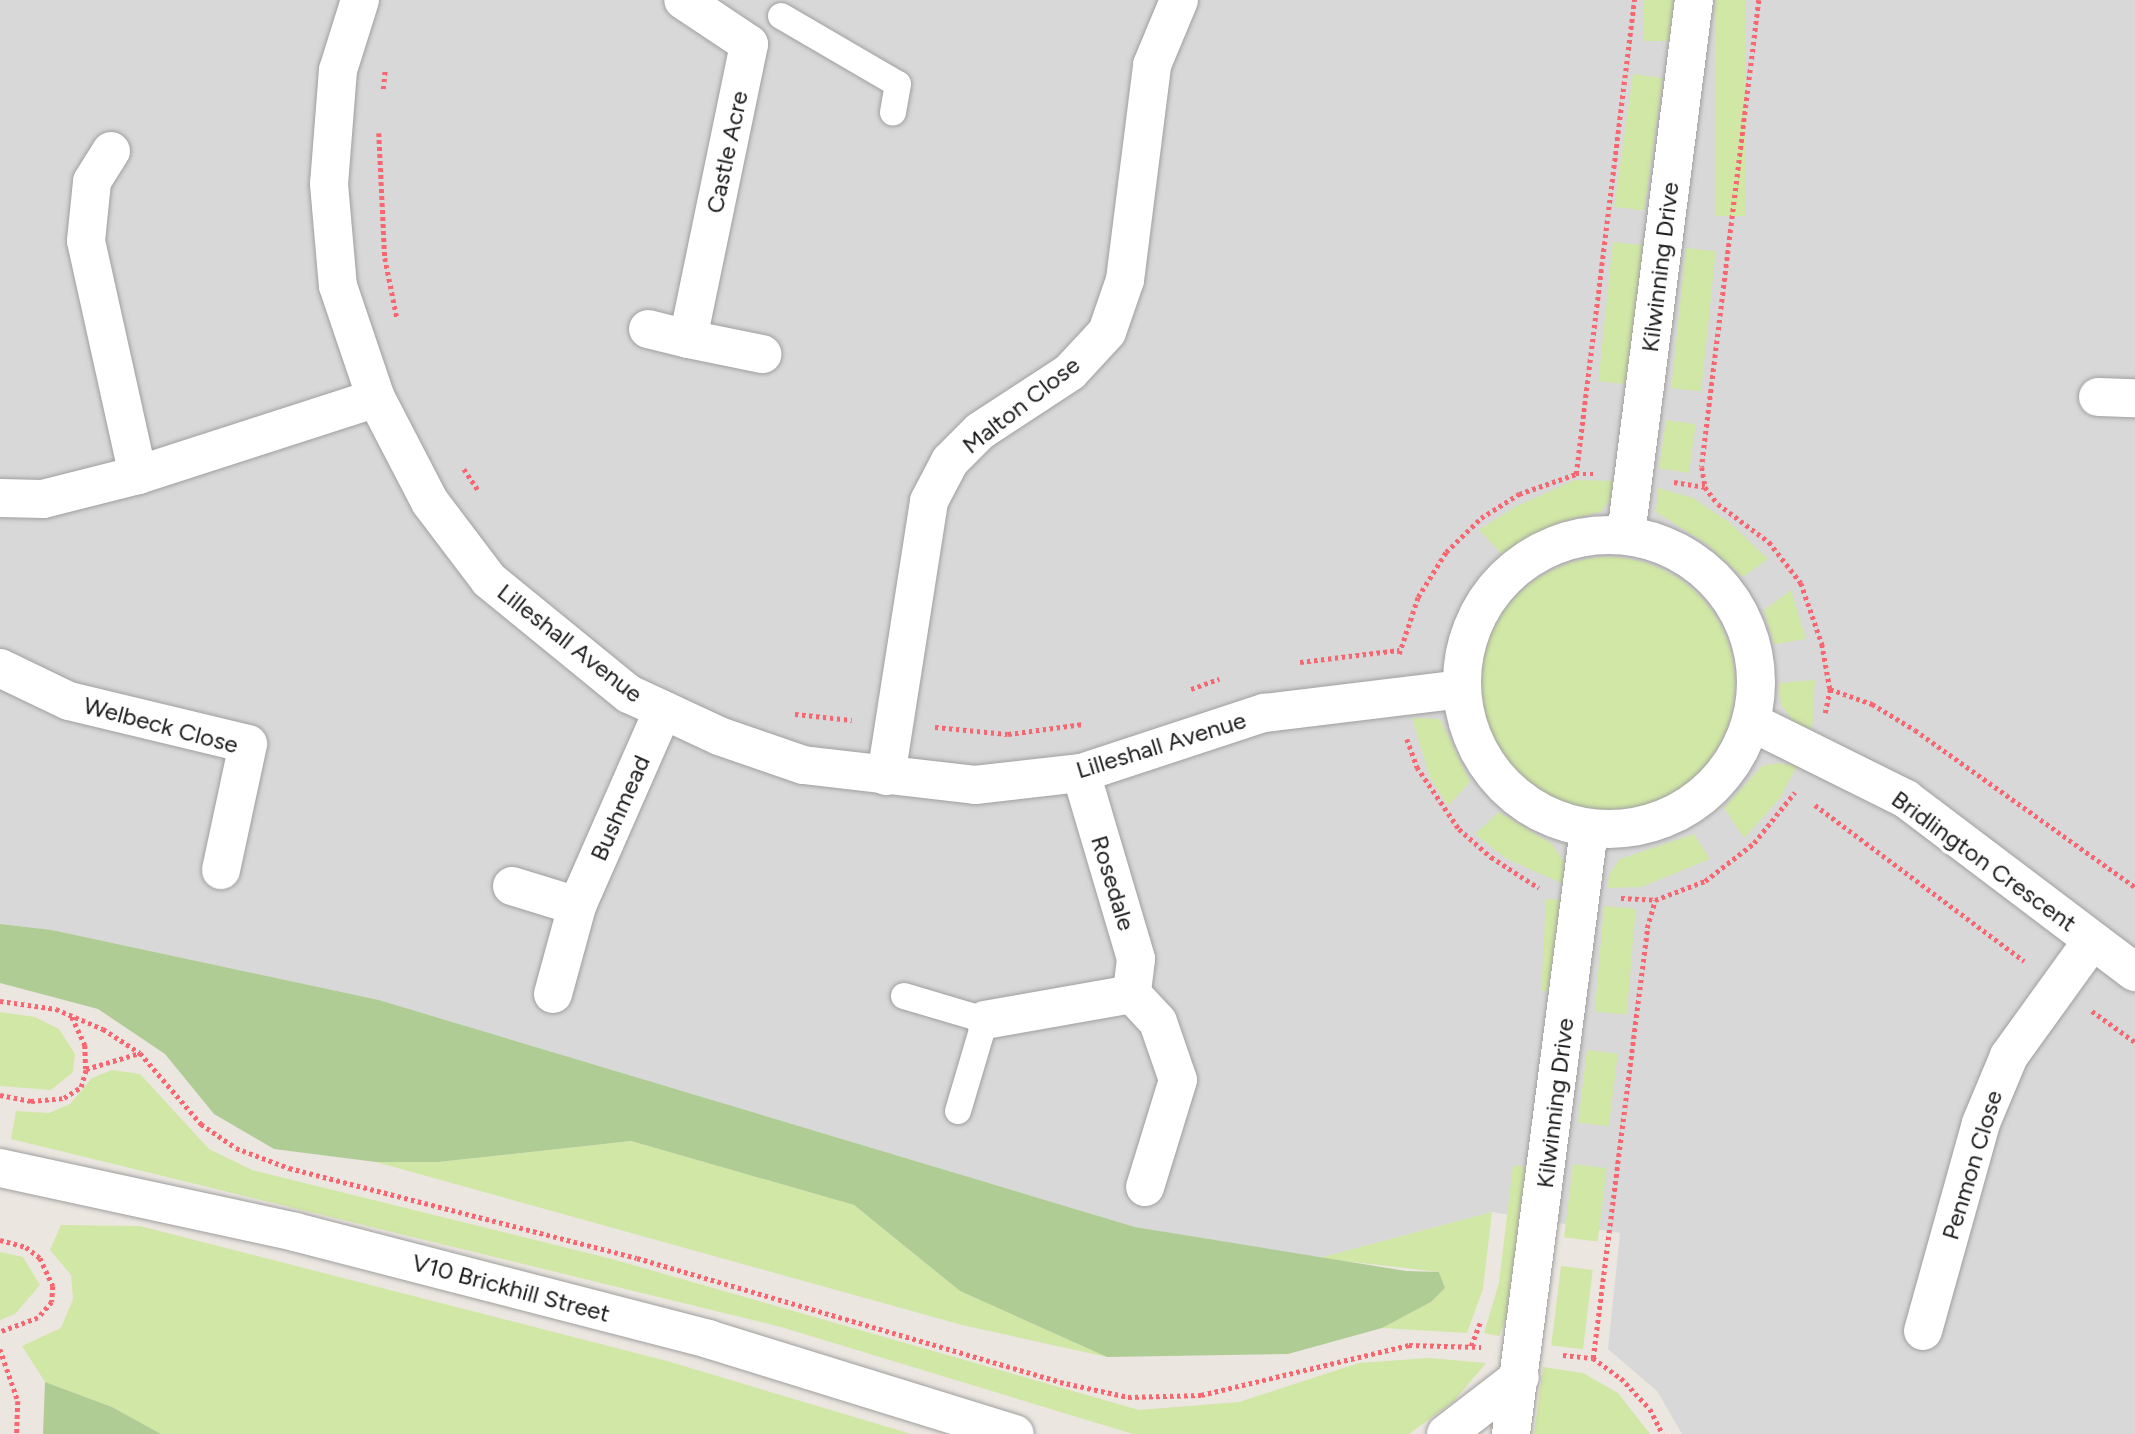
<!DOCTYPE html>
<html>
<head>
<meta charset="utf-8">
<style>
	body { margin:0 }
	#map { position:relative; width:2135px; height:1434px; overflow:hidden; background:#ece6e0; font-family:Figtree,sans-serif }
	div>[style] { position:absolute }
	.residential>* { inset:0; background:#d9d8d8 }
	.grass>* { inset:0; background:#d1e7a5; transform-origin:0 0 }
	.round { border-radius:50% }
	.forest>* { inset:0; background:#afcc95 }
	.path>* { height:4.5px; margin-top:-2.25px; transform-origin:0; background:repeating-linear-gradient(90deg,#f86671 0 3.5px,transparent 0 7px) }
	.roads { filter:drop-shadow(0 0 2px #9f9f9f) drop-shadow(0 0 2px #9f9f9f) }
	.service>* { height:26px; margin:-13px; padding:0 13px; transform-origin:13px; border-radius:13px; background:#fff }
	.minor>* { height:38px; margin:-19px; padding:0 19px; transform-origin:19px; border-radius:19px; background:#fff }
	.minor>.ring { margin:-19px; padding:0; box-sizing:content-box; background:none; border:38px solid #fff; border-radius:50% }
	.tertiary>* { height:38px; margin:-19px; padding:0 19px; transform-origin:19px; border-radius:19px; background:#fff }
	span { translate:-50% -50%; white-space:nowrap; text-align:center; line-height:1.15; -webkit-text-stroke:7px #fff; paint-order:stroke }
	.street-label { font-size:24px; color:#1b1b1b }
</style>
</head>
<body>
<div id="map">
	<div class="residential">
		<div style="clip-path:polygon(0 0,2135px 0,2135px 1434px,1682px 1434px,1657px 1391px,1608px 1349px,1620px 1233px,1492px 1212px,1319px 1258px,1135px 1227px,379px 1000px,52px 930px,0 924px)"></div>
	</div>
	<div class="grass">
		<div style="left:1643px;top:0;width:30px;height:41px"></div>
		<div style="left:1715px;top:0;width:30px;height:216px"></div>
		<div style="left:1633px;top:74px;width:30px;height:134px;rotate:8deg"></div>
		<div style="left:1613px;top:242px;width:30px;height:140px;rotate:6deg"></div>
		<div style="left:1686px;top:248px;width:30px;height:141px;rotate:6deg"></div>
		<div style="left:1666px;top:420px;width:30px;height:49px;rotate:8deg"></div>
		<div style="clip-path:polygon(1575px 480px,1616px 481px,1613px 495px,1601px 512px,1559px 522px,1502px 554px,1479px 530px,1515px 507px)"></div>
		<div style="clip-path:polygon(1658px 488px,1693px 498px,1730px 523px,1768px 559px,1743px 577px,1707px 544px,1656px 512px)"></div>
		<div class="round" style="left:1481px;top:557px;width:254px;height:254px"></div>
		<div style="clip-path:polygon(1791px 590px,1806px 639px,1774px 644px,1764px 610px)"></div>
		<div style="clip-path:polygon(1815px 680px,1812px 730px,1793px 721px,1781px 705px,1779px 683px)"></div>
		<div style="clip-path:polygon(1412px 718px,1440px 719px,1470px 782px,1448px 806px,1430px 777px)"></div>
		<div style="clip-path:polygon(1778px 763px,1797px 766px,1780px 798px,1744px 838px,1724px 808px,1762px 766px)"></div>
		<div style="clip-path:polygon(1499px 812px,1552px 844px,1563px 861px,1566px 885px,1505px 858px,1475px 834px)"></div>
		<div style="clip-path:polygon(1694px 834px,1710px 859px,1641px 887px,1608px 888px,1609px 875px,1620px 859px)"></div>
		<div style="left:1546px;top:899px;width:17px;height:92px;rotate:3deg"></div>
		<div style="left:1604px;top:906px;width:32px;height:106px;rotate:5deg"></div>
		<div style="clip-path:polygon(0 1012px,35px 1017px,59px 1029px,75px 1054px,73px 1072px,51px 1090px,0 1086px)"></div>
		<div style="left:1587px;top:1050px;width:31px;height:73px;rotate:7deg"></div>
		<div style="clip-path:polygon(112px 1070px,140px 1074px,209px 1149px,252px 1170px,612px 1259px,1139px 1410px,1239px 1402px,1359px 1363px,1428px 1358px,1486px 1363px,1454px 1401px,1409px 1434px,1133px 1434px,781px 1327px,11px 1139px,16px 1111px,49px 1113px,70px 1104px,92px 1078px)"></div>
		<div style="clip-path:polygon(631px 1141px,854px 1205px,960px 1291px,1107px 1357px,962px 1325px,376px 1162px,438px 1162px)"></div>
		<div style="left:1573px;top:1164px;width:34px;height:74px;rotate:7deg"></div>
		<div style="clip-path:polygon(1513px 1165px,1528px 1167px,1508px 1314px,1499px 1336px,1484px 1333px,1499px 1283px)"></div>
		<div style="clip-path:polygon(1492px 1212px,1483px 1289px,1467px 1333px,1382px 1328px,1431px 1302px,1445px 1288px,1439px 1272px,1319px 1258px)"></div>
		<div style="clip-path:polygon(61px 1225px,140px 1226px,667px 1361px,911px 1434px,161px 1434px,112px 1407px,45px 1382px,22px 1346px,61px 1328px,73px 1299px,71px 1275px,50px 1250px)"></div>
		<div style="clip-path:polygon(0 1252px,23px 1257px,40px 1285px,15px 1314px,0 1320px)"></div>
		<div style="left:1561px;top:1266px;width:32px;height:80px;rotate:7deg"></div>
		<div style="clip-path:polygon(1543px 1367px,1583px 1373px,1618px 1393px,1650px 1434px,1534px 1434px)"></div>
	</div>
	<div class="forest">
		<div style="clip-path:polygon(0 924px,52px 930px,379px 1000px,1135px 1227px,1406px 1271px,1439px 1272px,1445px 1288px,1431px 1302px,1382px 1328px,1288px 1354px,1107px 1357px,960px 1291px,854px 1205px,631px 1141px,438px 1162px,376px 1162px,274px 1149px,214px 1114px,165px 1054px,98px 1009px,0 983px)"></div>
		<div style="clip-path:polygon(45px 1382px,112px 1407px,161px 1434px,43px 1434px)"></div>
	</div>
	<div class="path">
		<div style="left:1759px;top:0;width:470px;rotate:97deg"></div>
		<div style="left:1702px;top:467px;width:20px;rotate:81deg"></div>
		<div style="left:1705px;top:487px;width:21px;rotate:53deg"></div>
		<div style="left:1718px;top:504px;width:64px;rotate:36.7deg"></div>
		<div style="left:1769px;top:542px;width:52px;rotate:52deg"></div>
		<div style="left:1801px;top:583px;width:65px;rotate:71deg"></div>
		<div style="left:1822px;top:644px;width:46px;rotate:79.9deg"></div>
		<div style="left:1830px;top:689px;width:45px;rotate:19.7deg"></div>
		<div style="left:1872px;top:704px;width:50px;rotate:31.2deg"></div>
		<div style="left:1915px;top:730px;width:270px;rotate:35.5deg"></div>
		<div style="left:383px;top:89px;width:19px;rotate:-84deg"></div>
		<div style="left:379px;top:133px;width:125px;rotate:87.3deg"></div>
		<div style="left:385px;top:258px;width:61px;rotate:78.7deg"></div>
		<div style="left:464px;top:469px;width:27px;rotate:56deg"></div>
		<div style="left:1576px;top:474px;width:17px"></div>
		<div style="left:1674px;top:482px;width:31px;rotate:9deg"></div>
		<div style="left:1399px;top:654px;width:60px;rotate:-71.6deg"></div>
		<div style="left:1418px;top:597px;width:53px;rotate:-58.1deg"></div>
		<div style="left:1446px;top:552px;width:49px;rotate:-44.2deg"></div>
		<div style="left:1481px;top:518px;width:45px;rotate:-32.3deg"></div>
		<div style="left:1519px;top:494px;width:60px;rotate:-19.3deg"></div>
		<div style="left:1576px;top:474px;width:478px;rotate:-83deg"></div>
		<div style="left:1300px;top:662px;width:100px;rotate:-6.9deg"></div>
		<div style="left:1191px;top:689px;width:30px;rotate:-20deg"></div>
		<div style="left:1825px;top:713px;width:25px;rotate:-78deg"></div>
		<div style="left:795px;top:714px;width:57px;rotate:6deg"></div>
		<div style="left:935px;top:727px;width:73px;rotate:5.5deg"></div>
		<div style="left:1008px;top:734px;width:76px;rotate:-7.6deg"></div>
		<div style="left:1407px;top:739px;width:30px;rotate:70deg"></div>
		<div style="left:1417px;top:767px;width:75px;rotate:55.9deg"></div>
		<div style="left:1459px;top:829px;width:43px;rotate:41.2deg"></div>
		<div style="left:1491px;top:857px;width:57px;rotate:32.9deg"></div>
		<div style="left:1815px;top:805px;width:261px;rotate:36.7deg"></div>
		<div style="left:1621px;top:898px;width:34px;rotate:3deg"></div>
		<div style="left:0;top:1001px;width:57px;rotate:8.1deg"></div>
		<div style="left:56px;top:1009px;width:51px;rotate:23.1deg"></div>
		<div style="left:103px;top:1029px;width:44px;rotate:33deg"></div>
		<div style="left:140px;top:1053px;width:94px;rotate:49.3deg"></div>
		<div style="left:201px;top:1124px;width:42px;rotate:34.4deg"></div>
		<div style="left:236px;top:1148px;width:57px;rotate:20.7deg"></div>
		<div style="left:289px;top:1168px;width:359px;rotate:14.5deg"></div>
		<div style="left:637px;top:1258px;width:441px;rotate:16.3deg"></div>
		<div style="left:1060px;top:1382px;width:70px;rotate:12.4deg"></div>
		<div style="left:1128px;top:1397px;width:73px;rotate:-1.6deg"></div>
		<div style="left:1201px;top:1395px;width:214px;rotate:-13.5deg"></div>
		<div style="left:1409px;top:1345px;width:72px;rotate:1.6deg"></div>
		<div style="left:2092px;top:1011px;width:53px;rotate:35.8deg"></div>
		<div style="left:72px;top:1017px;width:31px;rotate:65deg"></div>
		<div style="left:85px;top:1045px;width:24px;rotate:88deg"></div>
		<div style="left:0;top:1095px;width:32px;rotate:11deg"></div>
		<div style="left:31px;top:1101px;width:33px;rotate:-5deg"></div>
		<div style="left:64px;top:1098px;width:20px;rotate:-33deg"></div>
		<div style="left:81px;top:1087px;width:19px;rotate:-74deg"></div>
		<div style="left:86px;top:1069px;width:56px;rotate:-16.5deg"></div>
		<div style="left:0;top:1240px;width:27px;rotate:15deg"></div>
		<div style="left:26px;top:1247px;width:18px;rotate:38deg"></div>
		<div style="left:40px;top:1258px;width:31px;rotate:65deg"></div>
		<div style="left:53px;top:1286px;width:16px;rotate:94deg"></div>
		<div style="left:52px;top:1302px;width:21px;rotate:131deg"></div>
		<div style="left:38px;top:1318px;width:40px;rotate:159.8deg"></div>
		<div style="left:1471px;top:1346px;width:26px;rotate:-69deg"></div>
		<div style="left:0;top:1349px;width:55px;rotate:70.9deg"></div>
		<div style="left:18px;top:1401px;width:33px;rotate:92deg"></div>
		<div style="left:1563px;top:1355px;width:30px;rotate:6deg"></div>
		<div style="left:1593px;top:1358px;width:34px;rotate:36deg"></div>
		<div style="left:1621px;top:1378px;width:42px;rotate:46.9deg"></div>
		<div style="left:1650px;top:1409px;width:28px;rotate:63deg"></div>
		<div style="left:1593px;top:1358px;width:433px;rotate:-82.8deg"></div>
		<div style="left:1647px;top:928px;width:29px;rotate:-74deg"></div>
		<div style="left:1655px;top:900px;width:53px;rotate:-20.8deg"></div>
		<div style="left:1705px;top:881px;width:62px;rotate:-37.8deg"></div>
		<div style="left:1754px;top:843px;width:65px;rotate:-51.2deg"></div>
	</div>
	<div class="roads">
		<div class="service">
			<div style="left:781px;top:16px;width:135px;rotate:30.2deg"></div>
			<div style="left:898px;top:84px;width:29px;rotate:100deg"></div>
			<div style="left:904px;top:996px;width:84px;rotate:16.5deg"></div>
			<div style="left:985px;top:1020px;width:95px;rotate:106.5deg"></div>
		</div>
		<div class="minor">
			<div style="left:360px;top:0;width:73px;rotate:107.4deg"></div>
			<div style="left:338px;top:70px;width:114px;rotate:94.5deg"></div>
			<div style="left:329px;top:184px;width:102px;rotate:85deg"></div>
			<div style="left:338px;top:286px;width:118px;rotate:71.3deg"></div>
			<div style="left:376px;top:398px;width:117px;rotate:62.6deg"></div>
			<div style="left:430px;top:502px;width:98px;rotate:52.9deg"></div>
			<div style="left:489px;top:580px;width:181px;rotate:39.2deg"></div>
			<div style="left:629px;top:694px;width:99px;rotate:25deg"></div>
			<div style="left:719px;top:736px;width:89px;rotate:19deg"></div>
			<div style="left:803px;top:765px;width:173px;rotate:6.6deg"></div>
			<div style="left:975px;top:785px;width:107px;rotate:-6.5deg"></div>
			<div style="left:1081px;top:773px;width:193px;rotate:-18.2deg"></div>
			<div style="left:1264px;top:713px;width:198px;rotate:-6.9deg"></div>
			<div style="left:111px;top:151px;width:36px;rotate:122deg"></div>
			<div style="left:92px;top:182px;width:59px;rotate:95.8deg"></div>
			<div style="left:86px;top:241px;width:240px;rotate:77.5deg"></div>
			<div style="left:648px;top:329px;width:41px;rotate:14deg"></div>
			<div style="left:688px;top:339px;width:301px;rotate:-78.3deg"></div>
			<div style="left:749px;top:44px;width:79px;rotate:-146.3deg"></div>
			<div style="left:688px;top:339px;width:76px;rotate:11.5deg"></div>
			<div style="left:2098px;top:397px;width:37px;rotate:2deg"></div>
			<div style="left:0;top:498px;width:43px;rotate:1.3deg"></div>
			<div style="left:43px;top:499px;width:98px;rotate:-14.2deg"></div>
			<div style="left:138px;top:475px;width:250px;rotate:-17.9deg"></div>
			<div style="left:1626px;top:535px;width:539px;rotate:-82.76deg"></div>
			<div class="ring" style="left:1462px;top:535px;width:256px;height:256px"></div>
			<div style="left:0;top:668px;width:76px;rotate:25.6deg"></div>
			<div style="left:69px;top:701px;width:184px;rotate:13.5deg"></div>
			<div style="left:248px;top:744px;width:129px;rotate:102.1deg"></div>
			<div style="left:1751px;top:722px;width:173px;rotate:26.4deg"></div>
			<div style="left:1906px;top:799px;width:287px;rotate:37.1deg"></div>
			<div style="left:1081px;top:773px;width:194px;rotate:73.5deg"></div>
			<div style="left:1136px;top:959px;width:35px;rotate:97deg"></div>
			<div style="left:1132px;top:994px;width:38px;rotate:47deg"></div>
			<div style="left:1158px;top:1022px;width:61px;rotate:71deg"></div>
			<div style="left:1178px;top:1080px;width:112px;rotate:107.1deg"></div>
			<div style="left:886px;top:776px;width:278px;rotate:-81.1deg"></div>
			<div style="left:929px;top:501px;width:45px;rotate:-62.3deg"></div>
			<div style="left:950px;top:461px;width:42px;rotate:-45deg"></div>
			<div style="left:980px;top:431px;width:108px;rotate:-33.2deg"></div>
			<div style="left:1070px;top:372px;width:54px;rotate:-47.2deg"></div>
			<div style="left:1107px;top:332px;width:55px;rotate:-70.9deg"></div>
			<div style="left:1125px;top:280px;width:217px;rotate:-82.8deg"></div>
			<div style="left:1152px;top:65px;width:70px;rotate:-67.4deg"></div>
			<div style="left:512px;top:886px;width:68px;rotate:17.1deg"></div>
			<div style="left:553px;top:994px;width:91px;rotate:-74.7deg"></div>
			<div style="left:577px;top:906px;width:214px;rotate:-66.3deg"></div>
			<div style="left:985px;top:1020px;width:149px;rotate:-10deg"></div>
			<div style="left:1923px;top:1331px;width:216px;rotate:-74.4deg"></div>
			<div style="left:1981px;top:1123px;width:73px;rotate:-67.3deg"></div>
			<div style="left:2009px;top:1056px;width:142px;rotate:-54.2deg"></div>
			<div style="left:1446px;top:1434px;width:93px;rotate:-37.6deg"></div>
			<div style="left:1511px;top:1434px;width:610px;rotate:-82.65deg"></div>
		</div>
		<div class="tertiary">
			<div style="left:0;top:1168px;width:302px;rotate:12.2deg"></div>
			<div style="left:295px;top:1232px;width:427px;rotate:14.5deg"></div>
			<div style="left:708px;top:1339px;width:321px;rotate:17.2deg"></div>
		</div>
	</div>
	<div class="street-label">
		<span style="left:727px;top:152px;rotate:-78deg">Castle Acre</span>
		<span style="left:1660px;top:267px;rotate:-83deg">Kilwinning Drive</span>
		<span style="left:1021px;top:405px;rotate:-38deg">Malton Close</span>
		<span style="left:570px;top:643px;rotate:38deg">Lilleshall Avenue</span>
		<span style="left:161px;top:725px;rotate:15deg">Welbeck Close</span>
		<span style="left:1161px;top:745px;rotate:-17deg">Lilleshall Avenue</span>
		<span style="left:620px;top:808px;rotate:-66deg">Bushmead</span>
		<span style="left:1984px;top:861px;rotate:36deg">Bridlington Crescent</span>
		<span style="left:1113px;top:883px;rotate:73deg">Rosedale</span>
		<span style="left:1555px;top:1103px;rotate:-83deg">Kilwinning Drive</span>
		<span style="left:1972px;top:1165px;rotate:-73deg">Penmon Close</span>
		<span style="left:511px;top:1288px;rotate:15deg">V10 Brickhill Street</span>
	</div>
</div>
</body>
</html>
